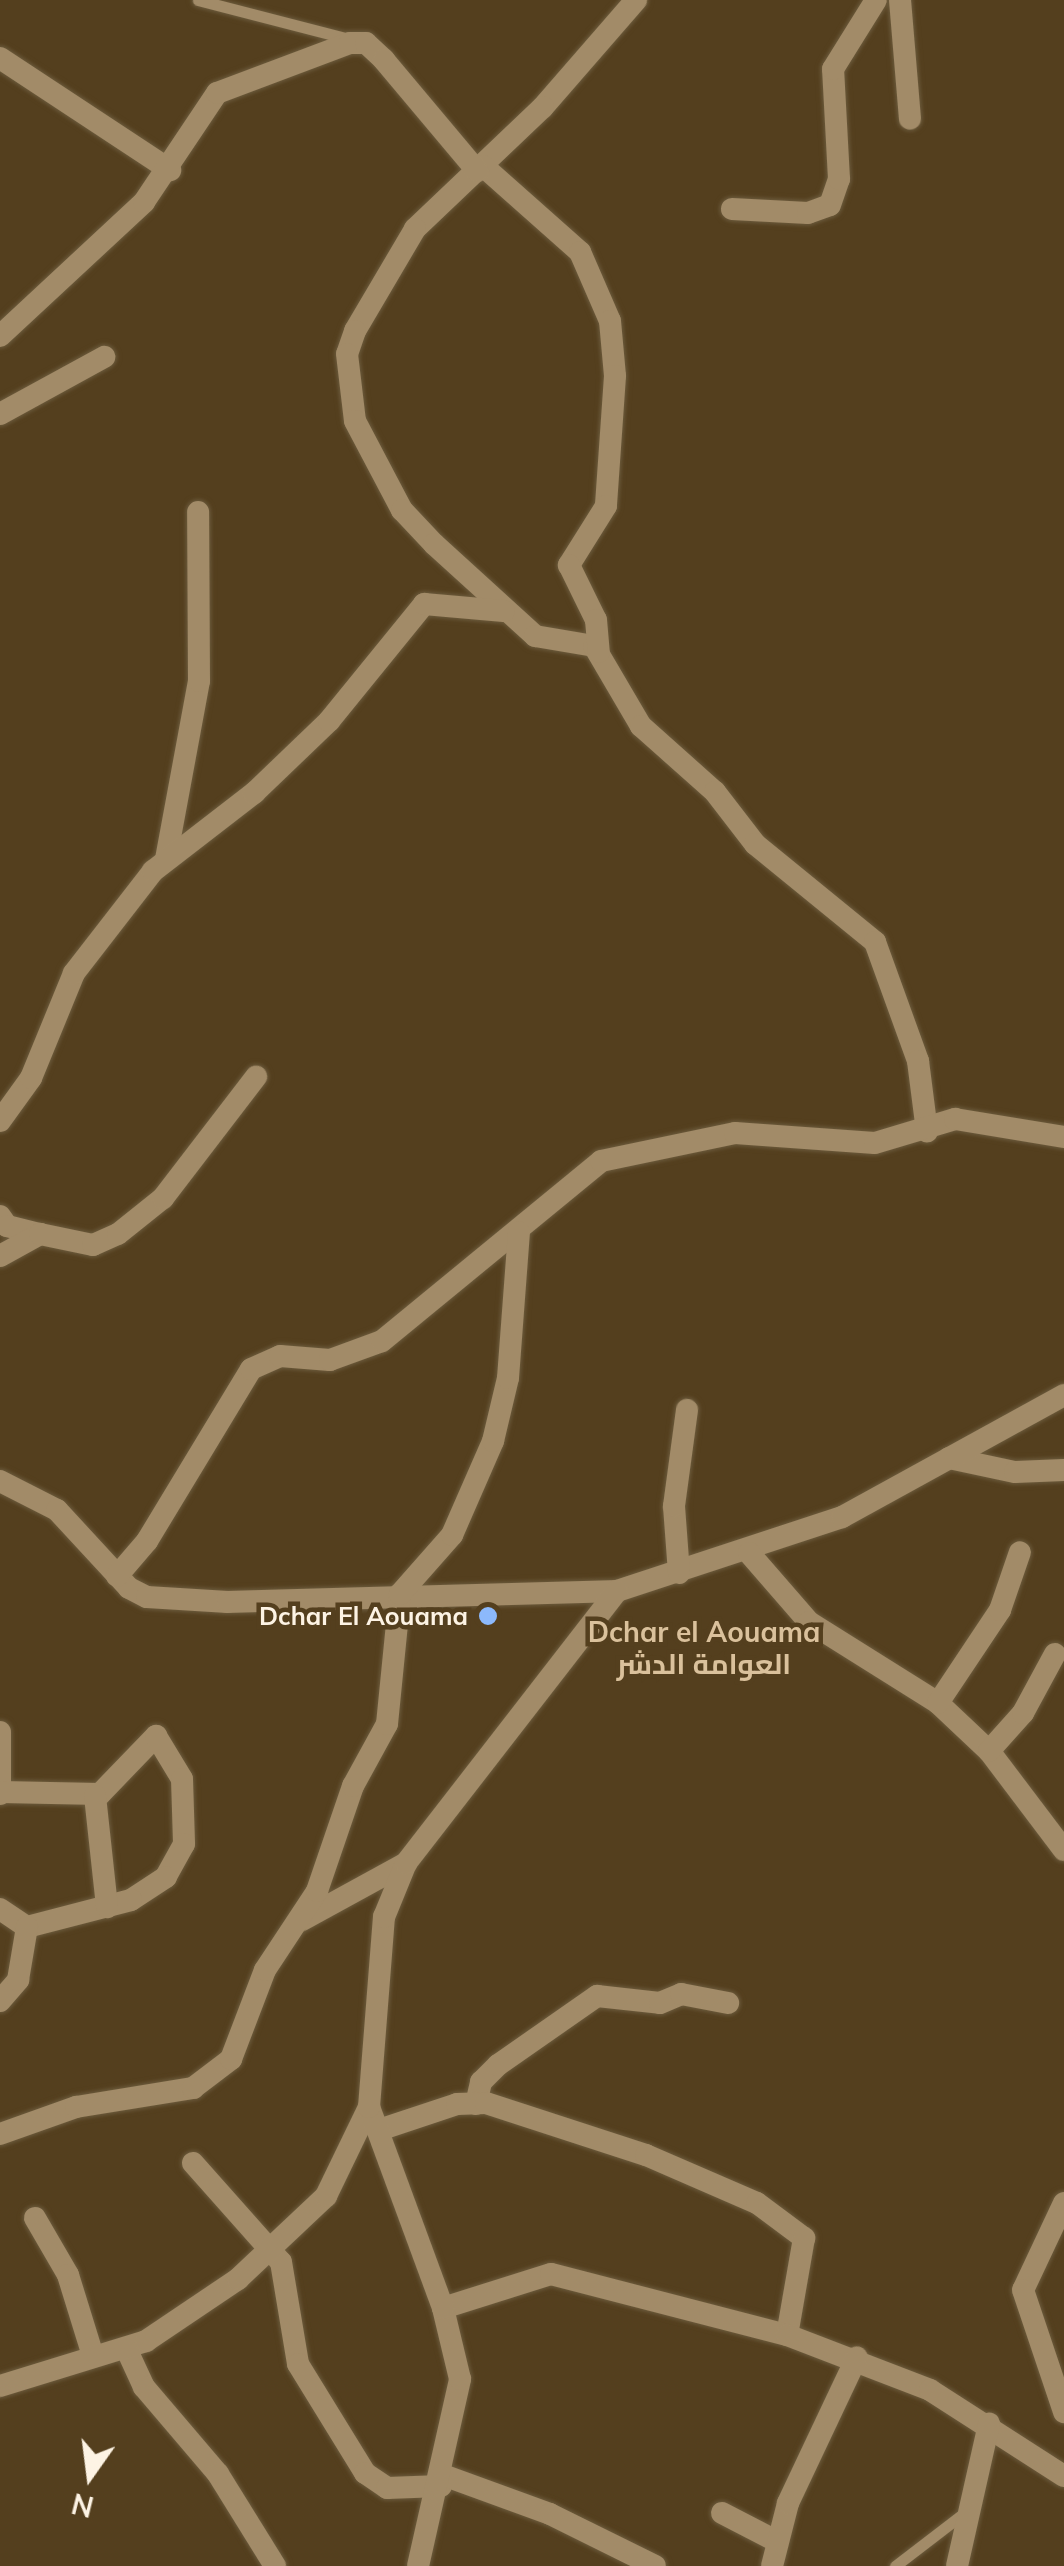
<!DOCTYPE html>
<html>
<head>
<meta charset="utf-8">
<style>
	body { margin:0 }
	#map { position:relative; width:1064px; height:2566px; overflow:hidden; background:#543f1e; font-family:Mulish,Cairo,sans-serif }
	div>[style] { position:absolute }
	.roads { filter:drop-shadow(0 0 2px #6c5b3d) drop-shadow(0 0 2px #6c5b3d) }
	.service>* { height:11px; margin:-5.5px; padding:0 5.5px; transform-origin:5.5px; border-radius:5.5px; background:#a28b68 }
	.minor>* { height:22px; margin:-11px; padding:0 11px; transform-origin:11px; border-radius:11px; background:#a28b68 }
	.dots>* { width:28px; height:28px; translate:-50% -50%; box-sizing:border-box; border:5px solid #543f1e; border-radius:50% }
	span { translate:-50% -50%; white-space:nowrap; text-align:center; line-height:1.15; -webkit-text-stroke:9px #543f1e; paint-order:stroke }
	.poi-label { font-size:25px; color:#fdf3e4; font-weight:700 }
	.right { translate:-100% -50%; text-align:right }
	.neighbourhood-label { font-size:28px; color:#dac19c; font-weight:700 }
	.north { position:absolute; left:40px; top:2426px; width:100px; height:100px; -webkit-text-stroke:8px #543f1e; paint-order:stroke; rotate:194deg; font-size:28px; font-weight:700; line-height:40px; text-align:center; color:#fdf3e4 }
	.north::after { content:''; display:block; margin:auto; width:35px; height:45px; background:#fdf3e4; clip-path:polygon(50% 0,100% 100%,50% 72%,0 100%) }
</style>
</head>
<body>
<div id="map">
	<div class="roads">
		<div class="service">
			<div style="left:198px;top:0;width:156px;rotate:14.5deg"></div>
			<div style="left:895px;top:2566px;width:92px;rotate:-37.5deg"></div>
		</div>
		<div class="minor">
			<div style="left:636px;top:0;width:142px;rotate:131deg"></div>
			<div style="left:543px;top:107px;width:177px;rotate:136.4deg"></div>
			<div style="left:415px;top:229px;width:118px;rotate:120.5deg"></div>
			<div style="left:355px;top:331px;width:24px;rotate:109deg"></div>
			<div style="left:347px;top:354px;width:67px;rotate:83.2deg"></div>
			<div style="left:355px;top:421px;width:101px;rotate:62.2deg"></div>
			<div style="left:402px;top:510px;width:47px;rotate:46.7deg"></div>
			<div style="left:434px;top:544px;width:137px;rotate:42.3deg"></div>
			<div style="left:535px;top:636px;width:60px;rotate:9.6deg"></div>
			<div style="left:594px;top:646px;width:93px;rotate:59.6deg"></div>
			<div style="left:641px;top:726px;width:99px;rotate:41.7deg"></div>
			<div style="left:715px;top:792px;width:66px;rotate:52.4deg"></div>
			<div style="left:755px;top:844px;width:155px;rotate:39.2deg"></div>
			<div style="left:875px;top:942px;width:127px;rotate:70.1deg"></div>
			<div style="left:918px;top:1061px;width:71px;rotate:82.7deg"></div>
			<div style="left:900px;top:0;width:119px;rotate:85.2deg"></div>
			<div style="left:0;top:58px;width:204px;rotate:33.4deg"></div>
			<div style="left:483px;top:166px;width:130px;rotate:41.6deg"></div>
			<div style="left:580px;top:252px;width:75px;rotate:66.5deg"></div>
			<div style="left:610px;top:321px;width:55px;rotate:84.8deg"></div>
			<div style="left:615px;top:376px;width:130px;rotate:94deg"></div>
			<div style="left:606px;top:506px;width:70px;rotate:122.1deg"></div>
			<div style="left:569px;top:565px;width:61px;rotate:63.9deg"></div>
			<div style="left:596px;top:620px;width:32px;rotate:85deg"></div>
			<div style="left:732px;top:209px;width:76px;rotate:3deg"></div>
			<div style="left:808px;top:213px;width:23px;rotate:-20deg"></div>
			<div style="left:830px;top:205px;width:28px;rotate:-71deg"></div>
			<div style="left:839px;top:179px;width:110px;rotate:-93.1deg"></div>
			<div style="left:833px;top:69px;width:81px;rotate:-58.1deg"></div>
			<div style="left:0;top:336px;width:197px;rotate:-42.9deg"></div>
			<div style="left:144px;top:202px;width:131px;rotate:-56.2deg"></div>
			<div style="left:217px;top:93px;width:142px;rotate:-20.6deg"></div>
			<div style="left:350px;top:43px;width:16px"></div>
			<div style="left:366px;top:43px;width:25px;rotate:43deg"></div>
			<div style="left:384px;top:60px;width:145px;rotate:50deg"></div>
			<div style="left:0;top:414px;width:119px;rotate:-28.7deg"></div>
			<div style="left:166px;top:859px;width:181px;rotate:-79.5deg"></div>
			<div style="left:199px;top:681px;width:169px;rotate:-90.3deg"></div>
			<div style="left:0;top:1121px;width:53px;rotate:-54.2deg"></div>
			<div style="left:31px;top:1078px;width:113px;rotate:-67.7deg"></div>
			<div style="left:74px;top:973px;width:129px;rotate:-52.2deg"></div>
			<div style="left:153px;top:871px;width:128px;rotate:-37.7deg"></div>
			<div style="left:254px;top:793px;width:104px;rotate:-43.8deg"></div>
			<div style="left:329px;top:721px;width:151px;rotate:-50.9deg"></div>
			<div style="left:424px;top:604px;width:80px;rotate:5deg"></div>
			<div style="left:0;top:1216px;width:12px;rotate:55deg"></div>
			<div style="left:7px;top:1226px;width:34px;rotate:14deg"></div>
			<div style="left:0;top:1256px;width:46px;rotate:-28.8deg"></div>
			<div style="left:40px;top:1234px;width:54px;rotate:11.7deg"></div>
			<div style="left:93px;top:1245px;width:27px;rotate:-24deg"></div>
			<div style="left:118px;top:1234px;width:58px;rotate:-38.7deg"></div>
			<div style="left:163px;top:1198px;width:153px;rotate:-52.5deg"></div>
			<div style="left:949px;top:1458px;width:67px;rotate:12deg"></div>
			<div style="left:1015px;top:1472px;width:49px;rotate:-2.3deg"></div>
			<div style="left:0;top:1481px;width:64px;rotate:27deg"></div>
			<div style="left:57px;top:1510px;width:106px;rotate:47.3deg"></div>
			<div style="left:129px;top:1588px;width:20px;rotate:27deg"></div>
			<div style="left:147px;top:1597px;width:81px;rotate:3.5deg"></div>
			<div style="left:228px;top:1602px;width:389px;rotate:-1.6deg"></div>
			<div style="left:617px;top:1591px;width:237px;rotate:-18.2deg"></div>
			<div style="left:842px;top:1517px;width:253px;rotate:-28.8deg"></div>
			<div style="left:749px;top:1553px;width:91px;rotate:49deg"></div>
			<div style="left:809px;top:1622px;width:152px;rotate:32.1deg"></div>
			<div style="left:938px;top:1703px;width:70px;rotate:43.3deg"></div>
			<div style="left:989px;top:1751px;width:124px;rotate:52.9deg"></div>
			<div style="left:679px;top:1573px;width:67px;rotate:-94.3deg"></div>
			<div style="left:674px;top:1506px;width:97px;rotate:-82.3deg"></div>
			<div style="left:117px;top:1576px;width:46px;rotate:-49.4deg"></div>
			<div style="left:147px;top:1541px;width:201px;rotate:-58.8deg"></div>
			<div style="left:251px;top:1369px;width:32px;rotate:-24deg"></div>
			<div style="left:280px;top:1356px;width:50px;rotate:4.6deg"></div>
			<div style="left:330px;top:1360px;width:55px;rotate:-20.1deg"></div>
			<div style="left:382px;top:1341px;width:283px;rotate:-39.4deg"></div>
			<div style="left:601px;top:1161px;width:137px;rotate:-11.8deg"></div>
			<div style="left:735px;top:1133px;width:140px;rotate:4.1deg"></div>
			<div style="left:875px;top:1143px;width:84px;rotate:-16.7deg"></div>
			<div style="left:955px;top:1119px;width:110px;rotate:9.4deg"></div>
			<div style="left:938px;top:1703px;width:112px;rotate:-56.3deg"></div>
			<div style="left:1000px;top:1610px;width:61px;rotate:-71deg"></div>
			<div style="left:0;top:1732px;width:62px;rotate:90deg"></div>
			<div style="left:989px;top:1751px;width:51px;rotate:-48.2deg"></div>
			<div style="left:1023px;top:1713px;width:67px;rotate:-61.5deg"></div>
			<div style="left:1px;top:1792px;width:99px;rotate:1.2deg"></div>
			<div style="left:100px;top:1794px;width:81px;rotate:-46deg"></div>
			<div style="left:156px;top:1736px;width:50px;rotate:58.8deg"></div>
			<div style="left:182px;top:1779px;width:65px;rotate:88.2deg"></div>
			<div style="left:184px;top:1844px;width:38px;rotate:119deg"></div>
			<div style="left:166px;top:1877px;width:42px;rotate:146.7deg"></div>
			<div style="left:131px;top:1900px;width:107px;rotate:165.4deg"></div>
			<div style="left:95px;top:1796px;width:112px;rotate:83.8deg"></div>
			<div style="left:0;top:1909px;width:32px;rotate:34deg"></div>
			<div style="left:302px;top:1920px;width:119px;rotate:-28.7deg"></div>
			<div style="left:0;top:2001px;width:28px;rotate:-49deg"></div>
			<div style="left:18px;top:1980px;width:54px;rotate:-80.4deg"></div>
			<div style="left:476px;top:2104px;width:23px;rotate:-77deg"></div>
			<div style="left:481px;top:2082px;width:24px;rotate:-45deg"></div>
			<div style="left:498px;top:2065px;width:121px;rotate:-34.9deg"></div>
			<div style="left:597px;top:1996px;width:63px;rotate:6.3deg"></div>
			<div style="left:660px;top:2003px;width:23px;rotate:-23deg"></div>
			<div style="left:681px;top:1994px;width:48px;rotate:10.8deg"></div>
			<div style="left:379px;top:2130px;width:82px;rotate:-18.4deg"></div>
			<div style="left:457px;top:2104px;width:29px;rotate:-2deg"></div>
			<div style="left:486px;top:2103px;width:168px;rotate:18deg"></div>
			<div style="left:646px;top:2155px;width:121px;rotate:23.4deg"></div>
			<div style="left:757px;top:2203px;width:59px;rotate:36.7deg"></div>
			<div style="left:804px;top:2238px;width:98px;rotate:99.9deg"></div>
			<div style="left:0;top:2134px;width:81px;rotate:-19.6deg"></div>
			<div style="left:76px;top:2107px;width:119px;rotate:-9.2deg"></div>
			<div style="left:193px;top:2088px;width:48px;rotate:-37.3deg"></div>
			<div style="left:231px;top:2059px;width:95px;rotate:-69.1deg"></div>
			<div style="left:265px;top:1970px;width:95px;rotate:-56.6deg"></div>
			<div style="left:317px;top:1891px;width:111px;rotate:-71.1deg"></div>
			<div style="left:353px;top:1786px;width:71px;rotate:-61.3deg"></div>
			<div style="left:387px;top:1724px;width:131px;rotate:-84.3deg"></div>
			<div style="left:400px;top:1594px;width:79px;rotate:-48.6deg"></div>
			<div style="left:452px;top:1535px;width:103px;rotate:-66.4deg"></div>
			<div style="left:493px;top:1441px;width:65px;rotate:-76.6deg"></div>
			<div style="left:508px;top:1378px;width:146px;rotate:-85.7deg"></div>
			<div style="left:193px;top:2163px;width:132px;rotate:48.4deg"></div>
			<div style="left:281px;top:2262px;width:103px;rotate:80.5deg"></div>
			<div style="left:298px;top:2364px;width:128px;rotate:58.4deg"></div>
			<div style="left:365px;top:2473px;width:27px;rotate:34deg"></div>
			<div style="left:387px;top:2488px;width:54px;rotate:-2.1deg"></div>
			<div style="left:1064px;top:2203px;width:96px;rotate:115.2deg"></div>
			<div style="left:1023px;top:2290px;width:129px;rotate:71.4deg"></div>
			<div style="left:35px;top:2218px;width:66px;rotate:59.9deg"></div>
			<div style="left:68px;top:2275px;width:85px;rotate:72.8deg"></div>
			<div style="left:443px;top:2308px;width:113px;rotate:-17.5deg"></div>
			<div style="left:551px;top:2274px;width:244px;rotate:14.5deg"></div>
			<div style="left:787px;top:2335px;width:153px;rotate:21deg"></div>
			<div style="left:930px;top:2390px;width:159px;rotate:32.7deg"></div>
			<div style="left:126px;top:2348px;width:43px;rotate:65.2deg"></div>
			<div style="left:144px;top:2387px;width:114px;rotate:49.6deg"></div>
			<div style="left:218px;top:2474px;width:108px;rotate:58.2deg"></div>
			<div style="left:0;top:2386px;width:153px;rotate:-17.1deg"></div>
			<div style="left:146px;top:2341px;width:111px;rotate:-34deg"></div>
			<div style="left:238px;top:2279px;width:121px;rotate:-43.3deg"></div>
			<div style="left:326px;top:2196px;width:99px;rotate:-64.2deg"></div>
			<div style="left:443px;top:2475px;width:114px;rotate:20deg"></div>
			<div style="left:550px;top:2514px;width:117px;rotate:26.3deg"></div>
			<div style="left:722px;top:2513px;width:61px;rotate:27.4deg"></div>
			<div style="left:418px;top:2566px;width:192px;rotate:-77.3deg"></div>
			<div style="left:460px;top:2379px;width:73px;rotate:-103.5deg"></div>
			<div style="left:443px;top:2308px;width:214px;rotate:-110.2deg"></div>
			<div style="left:369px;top:2107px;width:191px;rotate:-85.5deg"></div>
			<div style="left:384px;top:1917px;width:58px;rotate:-67.8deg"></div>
			<div style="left:406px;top:1863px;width:344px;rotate:-52.2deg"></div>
			<div style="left:772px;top:2566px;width:65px;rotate:-75.7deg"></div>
			<div style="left:788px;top:2503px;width:161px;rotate:-64.7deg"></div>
			<div style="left:957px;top:2566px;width:146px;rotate:-77.3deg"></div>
		</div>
	</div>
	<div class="dots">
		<div style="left:488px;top:1616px;background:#8cb9fc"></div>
	</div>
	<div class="poi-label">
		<span class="right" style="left:468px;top:1616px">Dchar El Aouama</span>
	</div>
	<div class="neighbourhood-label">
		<span style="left:704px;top:1648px">Dchar el Aouama<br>العوامة الدشر</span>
	</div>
	<div class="north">N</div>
</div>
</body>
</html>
